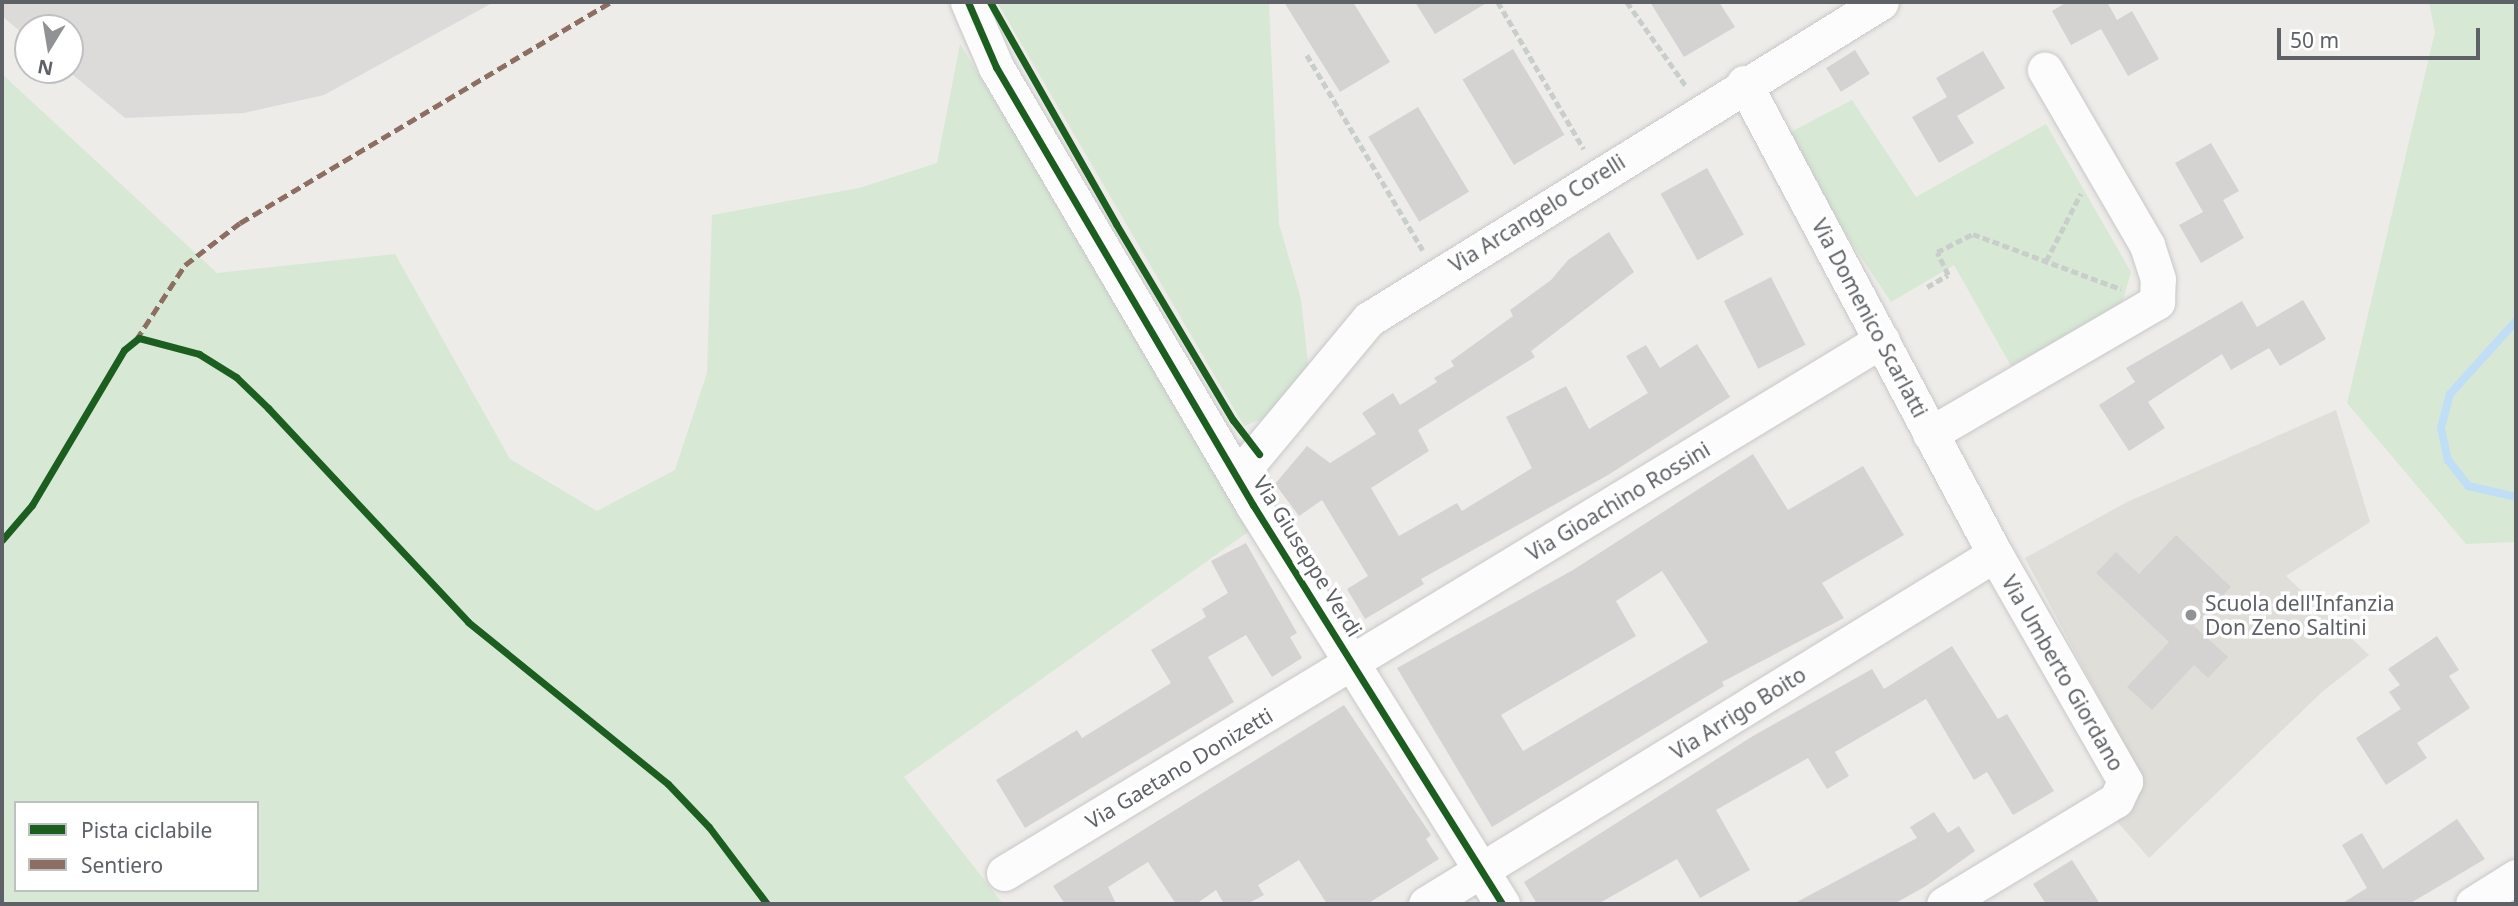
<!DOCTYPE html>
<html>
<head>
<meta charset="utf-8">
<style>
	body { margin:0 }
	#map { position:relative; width:2518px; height:906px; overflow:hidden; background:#edece9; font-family:"Noto Sans",sans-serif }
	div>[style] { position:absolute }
	.industrial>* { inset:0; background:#dddbd9 }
	.education>* { inset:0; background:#e0ded9 }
	.green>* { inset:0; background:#d7e8d5 }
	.stream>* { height:8px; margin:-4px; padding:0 4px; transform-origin:4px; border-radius:4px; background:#c0def5 }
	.building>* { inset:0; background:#d4d3d2; transform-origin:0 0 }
	.path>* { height:4.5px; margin-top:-2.25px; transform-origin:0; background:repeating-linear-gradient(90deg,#c9cecb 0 7px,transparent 0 10.5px) }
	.roads { filter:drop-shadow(0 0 2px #c8c8c8) drop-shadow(0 0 2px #c8c8c8) }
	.minor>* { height:35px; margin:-17.5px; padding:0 17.5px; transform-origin:17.5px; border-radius:17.5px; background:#fcfcfc }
	.quiet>* { height:5px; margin-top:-2.5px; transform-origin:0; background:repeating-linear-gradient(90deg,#8d6e63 0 10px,transparent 0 15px) }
	.cycleway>* { height:7px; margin:-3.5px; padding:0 3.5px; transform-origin:3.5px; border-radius:3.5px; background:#1b5e20 }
	.dots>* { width:19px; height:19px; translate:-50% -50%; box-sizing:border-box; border:4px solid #fff; border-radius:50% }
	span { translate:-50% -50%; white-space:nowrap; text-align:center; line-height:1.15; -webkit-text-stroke:7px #fff; paint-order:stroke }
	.street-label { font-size:21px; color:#5e6266 }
	.poi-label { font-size:21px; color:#5e6266 }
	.left { translate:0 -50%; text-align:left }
	.frame { position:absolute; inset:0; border:4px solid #5e6266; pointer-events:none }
	.legend { position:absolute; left:14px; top:801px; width:245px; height:91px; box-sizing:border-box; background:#fff; border:2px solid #bfc0c2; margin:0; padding:9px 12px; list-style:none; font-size:21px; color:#5e6266 }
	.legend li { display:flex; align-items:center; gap:14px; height:35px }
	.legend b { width:35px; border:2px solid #bfc0c2 }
	.north { position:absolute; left:14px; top:14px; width:70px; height:70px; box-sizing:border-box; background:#fff; border:2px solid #bfc0c2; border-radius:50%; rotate:191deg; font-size:19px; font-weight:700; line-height:28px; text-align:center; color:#5e6266 }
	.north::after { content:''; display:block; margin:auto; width:24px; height:32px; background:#909294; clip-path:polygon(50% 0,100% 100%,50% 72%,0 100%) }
	.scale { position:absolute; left:2277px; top:28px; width:203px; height:32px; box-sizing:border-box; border:4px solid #5e6266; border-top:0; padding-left:9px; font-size:21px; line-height:24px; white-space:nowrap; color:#5e6266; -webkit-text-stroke:5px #fff; paint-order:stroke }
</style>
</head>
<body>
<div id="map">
	<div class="industrial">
		<div style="clip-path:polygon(2px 2px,494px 2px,324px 95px,244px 113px,125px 118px,67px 70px,70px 28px,28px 28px,28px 38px,2px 16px)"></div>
	</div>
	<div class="education">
		<div style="clip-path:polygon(2336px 410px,2370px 522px,2286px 576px,2369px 655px,2322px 692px,2149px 858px,2115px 819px,2138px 771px,2025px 558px,2127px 502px)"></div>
	</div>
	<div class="green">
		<div style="clip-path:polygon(997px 2px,1269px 2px,1279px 224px,1301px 299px,1309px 372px,1270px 416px,1244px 426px)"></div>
		<div style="clip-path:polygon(2429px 2px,2516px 2px,2516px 542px,2466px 544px,2347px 403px,2435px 32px)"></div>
		<div style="clip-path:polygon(evenodd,960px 44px,1255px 527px,904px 777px,1003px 904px,2px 904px,2px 74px,217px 273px,395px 254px,510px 459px,597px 511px,675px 470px,707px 373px,712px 215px,859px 188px,937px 163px,960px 44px,16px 803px,257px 803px,257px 890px,16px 890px,16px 803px)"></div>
		<div style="clip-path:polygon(1852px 100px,1916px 197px,2046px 124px,2131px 272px,2122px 303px,2011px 366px,1954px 265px,1891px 302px,1781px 137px)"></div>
	</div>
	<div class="stream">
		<div style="left:2516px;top:321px;width:98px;rotate:132.1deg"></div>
		<div style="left:2450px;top:394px;width:35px;rotate:105deg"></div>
		<div style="left:2441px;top:428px;width:33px;rotate:78deg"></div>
		<div style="left:2448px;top:460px;width:33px;rotate:52deg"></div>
		<div style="left:2468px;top:486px;width:49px;rotate:12.9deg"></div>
	</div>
	<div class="building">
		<div style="clip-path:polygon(1284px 2px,1353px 2px,1390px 62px,1340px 92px)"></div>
		<div style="clip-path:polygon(1415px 2px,1488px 2px,1435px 34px)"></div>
		<div style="clip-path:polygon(1650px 2px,1719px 2px,1735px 27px,1684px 57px)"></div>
		<div style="clip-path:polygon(2067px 2px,2107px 2px,2117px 20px,2132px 11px,2159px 59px,2128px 76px,2101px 29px,2071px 45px,2052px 11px)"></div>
		<div style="left:1513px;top:49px;width:100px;height:59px;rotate:59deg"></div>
		<div style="left:1855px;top:50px;width:28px;height:34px;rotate:58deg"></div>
		<div style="clip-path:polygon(1983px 51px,2005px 88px,1957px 116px,1974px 143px,1939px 163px,1912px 117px,1947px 97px,1936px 78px)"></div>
		<div style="left:1418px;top:107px;width:99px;height:58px;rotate:59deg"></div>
		<div style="clip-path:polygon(2211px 143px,2239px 191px,2223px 200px,2244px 238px,2201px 263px,2179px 225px,2203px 212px,2175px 163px)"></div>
		<div style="left:1707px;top:168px;width:76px;height:53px;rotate:61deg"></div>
		<div style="clip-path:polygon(1609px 232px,1634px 272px,1531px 351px,1535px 357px,1418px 430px,1429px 451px,1371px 488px,1399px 536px,1457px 503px,1462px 511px,1532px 468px,1506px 417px,1566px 386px,1589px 429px,1648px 393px,1626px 356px,1646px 345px,1660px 368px,1697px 344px,1730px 397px,1608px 475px,1421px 579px,1424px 584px,1365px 619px,1347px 589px,1368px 576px,1322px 500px,1299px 516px,1275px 484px,1307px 446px,1330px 463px,1376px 434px,1362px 413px,1393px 393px,1400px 405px,1437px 382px,1434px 378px,1454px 366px,1451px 361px,1513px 316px,1510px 310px,1551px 280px,1568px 260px)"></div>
		<div style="left:1771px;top:277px;width:76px;height:53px;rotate:63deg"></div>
		<div style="clip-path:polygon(2303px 300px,2326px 339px,2280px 366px,2269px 348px,2231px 370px,2222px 354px,2148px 402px,2165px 428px,2129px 451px,2099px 405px,2135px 382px,2126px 368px,2242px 301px,2257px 327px)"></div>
		<div style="clip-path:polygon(evenodd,1753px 454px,1788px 510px,1863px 466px,1904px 535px,1822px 583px,1844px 618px,1722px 682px,1724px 686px,1492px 827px,1397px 668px,1573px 570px,1753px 454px,1662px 571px,1708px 642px,1523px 751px,1501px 715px,1636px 636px,1616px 601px,1662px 571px)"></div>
		<div style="clip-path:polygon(2176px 535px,2231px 587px,2194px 626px,2228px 657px,2208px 678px,2194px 665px,2152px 710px,2127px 687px,2169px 642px,2096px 573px,2116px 552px,2139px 574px)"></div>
		<div style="clip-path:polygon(1246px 543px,1297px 633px,1290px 637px,1302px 658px,1272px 677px,1246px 635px,1208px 657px,1234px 702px,1025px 828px,996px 780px,1077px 730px,1082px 738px,1171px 683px,1151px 650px,1206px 617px,1202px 609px,1228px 593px,1211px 561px)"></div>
		<div style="clip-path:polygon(2437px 636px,2459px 670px,2449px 676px,2470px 708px,2417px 743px,2427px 758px,2386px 785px,2356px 738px,2401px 709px,2389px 692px,2400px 685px,2388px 669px)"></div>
		<div style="clip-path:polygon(1952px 646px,1998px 719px,2007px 714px,2054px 791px,2013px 815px,1987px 772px,1974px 780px,1926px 699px,1835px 752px,1849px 776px,1827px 789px,1808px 758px,1716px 810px,1750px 870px,1700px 898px,1677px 859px,1598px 904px,1537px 904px,1524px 882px,1753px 736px,1872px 669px,1884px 689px)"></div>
		<div style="clip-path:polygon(1344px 705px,1431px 835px,1426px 839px,1439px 859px,1367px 904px,1327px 904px,1299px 860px,1258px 885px,1264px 895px,1247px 904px,1224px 904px,1216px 890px,1196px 904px,1176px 904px,1148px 862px,1108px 887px,1116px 904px,1065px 904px,1053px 886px)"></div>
		<div style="clip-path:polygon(1934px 812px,1948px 833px,1959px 826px,1975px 851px,1926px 886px,1894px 904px,1793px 904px,1917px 838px,1910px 827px)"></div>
		<div style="clip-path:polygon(2457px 819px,2485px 859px,2409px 904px,2341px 904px,2367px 888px,2342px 845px,2362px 833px,2383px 869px)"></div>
		<div style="clip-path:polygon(2072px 860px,2100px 904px,2046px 904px,2033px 884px)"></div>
	</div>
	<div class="path">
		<div style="left:1498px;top:2px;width:170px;rotate:59.7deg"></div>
		<div style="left:1550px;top:2px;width:8px"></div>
		<div style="left:1627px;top:2px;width:103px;rotate:54.9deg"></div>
		<div style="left:1307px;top:55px;width:227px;rotate:59.3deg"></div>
		<div style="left:2046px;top:261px;width:76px;rotate:-62.8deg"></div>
		<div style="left:1927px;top:287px;width:24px;rotate:-30deg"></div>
		<div style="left:1948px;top:275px;width:25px;rotate:-116deg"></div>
		<div style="left:1937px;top:252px;width:40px;rotate:-26.6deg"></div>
		<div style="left:1973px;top:234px;width:158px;rotate:20.4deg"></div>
	</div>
	<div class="roads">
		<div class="minor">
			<div style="left:968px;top:2px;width:71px;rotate:66.7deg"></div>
			<div style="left:996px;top:67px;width:508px;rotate:59.6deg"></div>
			<div style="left:1253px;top:505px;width:470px;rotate:58deg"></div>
			<div style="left:1744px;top:83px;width:534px;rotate:61.95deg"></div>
			<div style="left:1995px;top:554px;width:262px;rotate:60.2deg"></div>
			<div style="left:2125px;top:781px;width:21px;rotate:115deg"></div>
			<div style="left:2116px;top:800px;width:201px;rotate:148.8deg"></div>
			<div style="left:1930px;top:434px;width:263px;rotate:-30.2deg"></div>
			<div style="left:2157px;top:302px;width:23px;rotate:-88deg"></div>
			<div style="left:2158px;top:279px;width:36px;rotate:-108deg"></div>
			<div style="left:2147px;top:245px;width:203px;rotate:-120.2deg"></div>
			<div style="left:1238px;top:476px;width:204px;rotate:-50.2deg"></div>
			<div style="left:1369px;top:319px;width:602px;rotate:-31.76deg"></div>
			<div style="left:1004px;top:873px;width:1027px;rotate:-31.26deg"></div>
			<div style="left:1426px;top:904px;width:668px;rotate:-31.6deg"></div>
			<div style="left:2473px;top:904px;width:51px;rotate:-32.1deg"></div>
		</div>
	</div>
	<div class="quiet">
		<div style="left:136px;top:340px;width:90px;rotate:-56.8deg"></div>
		<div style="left:185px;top:265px;width:69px;rotate:-37.4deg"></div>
		<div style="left:240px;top:223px;width:432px;rotate:-30.8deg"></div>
	</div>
	<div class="cycleway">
		<div style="left:968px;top:2px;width:71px;rotate:66.7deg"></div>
		<div style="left:996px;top:67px;width:508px;rotate:59.6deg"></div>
		<div style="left:1253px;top:505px;width:470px;rotate:58deg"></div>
		<div style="left:990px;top:2px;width:255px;rotate:60.4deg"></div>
		<div style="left:1116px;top:224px;width:228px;rotate:59.2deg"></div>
		<div style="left:1233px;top:420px;width:43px;rotate:52.6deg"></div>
		<div style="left:2px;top:540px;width:46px;rotate:-49.4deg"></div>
		<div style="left:32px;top:505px;width:180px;rotate:-59.3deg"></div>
		<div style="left:124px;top:350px;width:19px;rotate:-39deg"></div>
		<div style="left:139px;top:338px;width:62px;rotate:14.9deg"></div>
		<div style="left:199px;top:354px;width:44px;rotate:31.9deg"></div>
		<div style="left:236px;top:377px;width:45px;rotate:44.1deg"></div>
		<div style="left:268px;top:408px;width:293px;rotate:46.9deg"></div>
		<div style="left:468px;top:622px;width:257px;rotate:39deg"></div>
		<div style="left:668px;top:784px;width:59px;rotate:46.4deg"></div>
		<div style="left:709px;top:827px;width:96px;rotate:53deg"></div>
	</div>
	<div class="dots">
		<div style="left:2191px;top:615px;background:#909294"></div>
	</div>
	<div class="street-label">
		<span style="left:1537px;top:213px;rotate:-32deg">Via Arcangelo Corelli</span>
		<span style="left:1870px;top:318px;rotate:62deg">Via Domenico Scarlatti</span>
		<span style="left:1618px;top:501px;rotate:-31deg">Via Gioachino Rossini</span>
		<span style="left:1308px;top:556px;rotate:58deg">Via Giuseppe Verdi</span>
		<span style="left:2063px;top:673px;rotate:60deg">Via Umberto Giordano</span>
		<span style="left:1738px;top:713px;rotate:-32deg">Via Arrigo Boito</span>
		<span style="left:1179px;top:768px;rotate:-31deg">Via Gaetano Donizetti</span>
	</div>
	<div class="poi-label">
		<span class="left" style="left:2205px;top:615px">Scuola dell'Infanzia<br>Don Zeno Saltini</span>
	</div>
	<div class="frame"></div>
	<ul class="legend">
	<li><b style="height:9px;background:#1b5e20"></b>Pista ciclabile</li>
	<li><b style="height:9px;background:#8d6e63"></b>Sentiero</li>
	</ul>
	<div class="north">N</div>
	<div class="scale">50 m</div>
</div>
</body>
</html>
